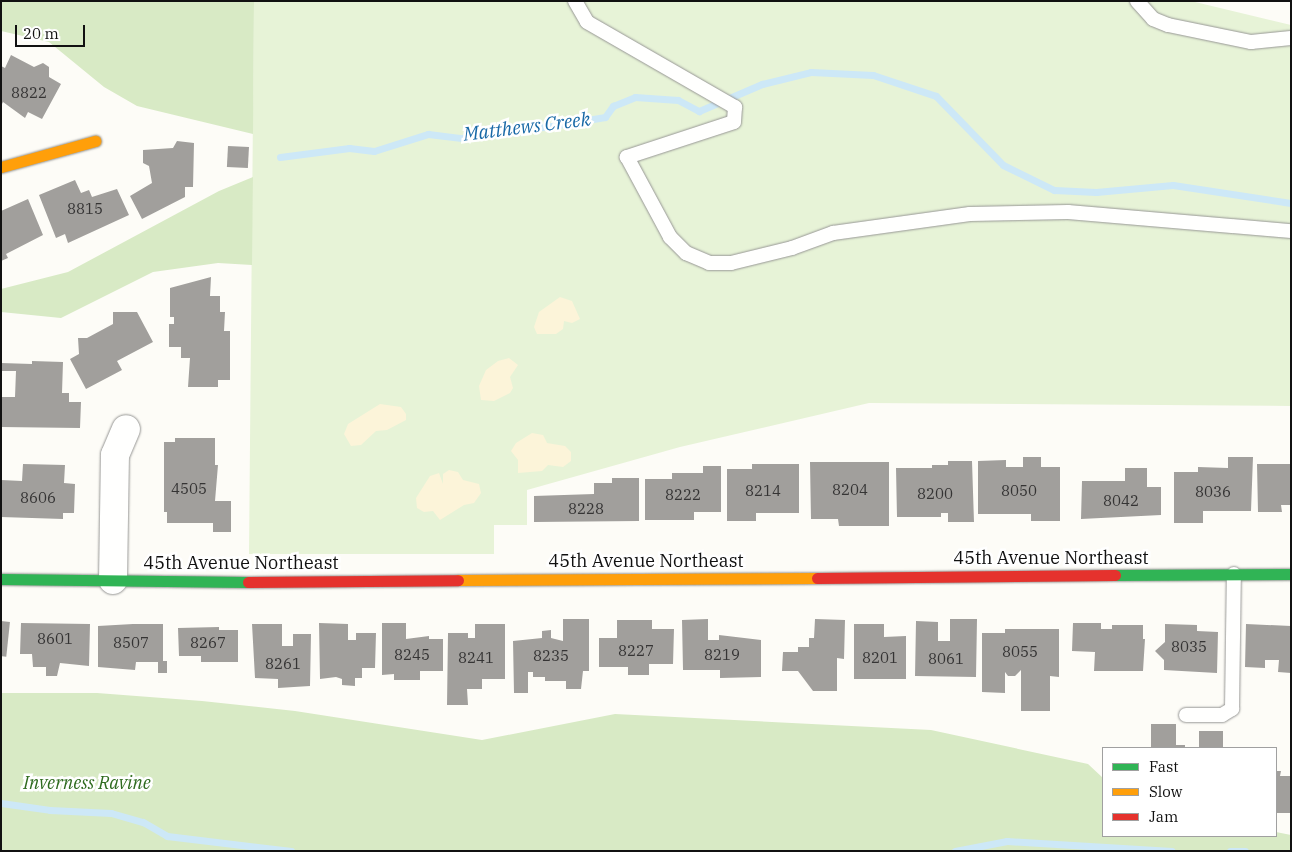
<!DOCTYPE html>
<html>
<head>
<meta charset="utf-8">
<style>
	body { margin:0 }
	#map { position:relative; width:1292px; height:852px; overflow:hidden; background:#fdfcf7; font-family:"IBM Plex Serif",serif }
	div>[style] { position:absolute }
	.green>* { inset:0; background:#e7f3d7 }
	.forest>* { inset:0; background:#d8eac5 }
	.sand>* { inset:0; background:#fcf4d9 }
	.stream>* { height:7px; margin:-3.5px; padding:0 3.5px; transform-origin:3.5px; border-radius:3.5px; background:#cde8f7 }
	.building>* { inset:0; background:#a19f9c; transform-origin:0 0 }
	.roads { filter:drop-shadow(0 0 1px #979795) drop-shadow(0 0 1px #979795) }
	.lane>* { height:14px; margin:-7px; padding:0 7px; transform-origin:7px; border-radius:7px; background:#fffffe }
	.street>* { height:28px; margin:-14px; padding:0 14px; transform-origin:14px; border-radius:14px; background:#fffffe }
	.fast>* { height:11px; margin:-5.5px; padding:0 5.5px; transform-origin:5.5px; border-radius:5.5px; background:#30b455 }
	.slow>* { height:11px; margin:-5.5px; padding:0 5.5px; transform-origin:5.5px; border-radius:5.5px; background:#ff9f0a }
	.jam>* { height:11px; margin:-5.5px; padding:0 5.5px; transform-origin:5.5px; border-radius:5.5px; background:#e5322d }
	span { translate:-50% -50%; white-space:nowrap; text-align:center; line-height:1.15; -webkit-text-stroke:5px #fff; paint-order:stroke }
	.number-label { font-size:15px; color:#353434 }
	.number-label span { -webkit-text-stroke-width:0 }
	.street-label { font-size:18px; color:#111 }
	.park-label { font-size:18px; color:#2f6b1f; font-style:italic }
	.water-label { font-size:19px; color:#1768a6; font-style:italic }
	.frame { position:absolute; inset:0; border:2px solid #111; pointer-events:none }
	.legend { position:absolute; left:1102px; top:747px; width:175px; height:90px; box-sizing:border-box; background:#fff; border:1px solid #a0a0a0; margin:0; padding:6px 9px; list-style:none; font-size:15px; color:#111 }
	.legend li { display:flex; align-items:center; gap:10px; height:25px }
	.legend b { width:25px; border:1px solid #a0a0a0 }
	.scale { position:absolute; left:15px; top:25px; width:70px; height:22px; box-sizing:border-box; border:2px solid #111; border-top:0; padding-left:6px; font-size:15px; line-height:18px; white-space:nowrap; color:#111; -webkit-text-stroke:4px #fff; paint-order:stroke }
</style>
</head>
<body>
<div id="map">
	<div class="green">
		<div style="clip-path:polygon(254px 1px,1191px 1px,1291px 25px,1291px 406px,869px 403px,680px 447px,527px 490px,527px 525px,494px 525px,494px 554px,249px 554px)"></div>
	</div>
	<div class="forest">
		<div style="clip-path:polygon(1px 1px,254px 1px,253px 134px,137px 106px,104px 87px,49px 42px,1px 31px)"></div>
		<div style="clip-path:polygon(253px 177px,252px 265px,218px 263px,153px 272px,61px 318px,1px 312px,1px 289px,68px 272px,219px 191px)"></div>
		<div style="clip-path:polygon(1px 693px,97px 693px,202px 701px,295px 711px,482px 740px,615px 714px,931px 730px,1088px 764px,1103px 778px,1103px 836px,1276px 836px,1276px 832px,1291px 835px,1291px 851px,1px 851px)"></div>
	</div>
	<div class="sand">
		<div style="clip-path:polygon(560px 297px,572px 301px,580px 319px,572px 323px,564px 321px,563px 329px,556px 334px,537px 334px,534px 327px,539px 312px)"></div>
		<div style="clip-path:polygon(509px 358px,518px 365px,510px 377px,513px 388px,510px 393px,494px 401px,481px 400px,479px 386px,486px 370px,498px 361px)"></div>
		<div style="clip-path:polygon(380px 404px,401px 407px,406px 414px,406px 420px,387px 430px,376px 431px,361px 445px,351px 446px,344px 434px,348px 424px)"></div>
		<div style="clip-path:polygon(532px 433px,543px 435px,547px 443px,565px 446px,571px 452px,571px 461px,563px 467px,548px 465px,542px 471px,518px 473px,518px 460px,511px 451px,516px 443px)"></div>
		<div style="clip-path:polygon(449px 470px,458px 472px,463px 480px,479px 484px,481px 493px,474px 503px,464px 505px,440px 520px,433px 511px,424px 512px,417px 508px,416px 498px,430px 476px,439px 473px,443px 484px,443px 474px)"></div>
	</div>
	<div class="stream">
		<div style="left:280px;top:157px;width:70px;rotate:-7.4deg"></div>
		<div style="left:349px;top:148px;width:25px;rotate:7deg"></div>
		<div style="left:374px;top:151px;width:57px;rotate:-17.5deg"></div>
		<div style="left:428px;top:134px;width:34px;rotate:7deg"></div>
		<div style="left:462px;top:138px;width:37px;rotate:-16deg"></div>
		<div style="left:498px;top:128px;width:47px;rotate:-1.2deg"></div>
		<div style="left:545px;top:127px;width:61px;rotate:-9.5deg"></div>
		<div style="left:605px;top:117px;width:14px;rotate:-54deg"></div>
		<div style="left:613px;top:106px;width:24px;rotate:-22deg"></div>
		<div style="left:635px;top:97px;width:43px;rotate:4deg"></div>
		<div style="left:678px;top:100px;width:24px;rotate:28deg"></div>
		<div style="left:699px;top:111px;width:69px;rotate:-23.2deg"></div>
		<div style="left:762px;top:84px;width:50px;rotate:-13.8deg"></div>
		<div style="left:811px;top:72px;width:62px;rotate:2.8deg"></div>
		<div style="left:873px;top:75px;width:66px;rotate:18.4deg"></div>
		<div style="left:936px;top:96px;width:96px;rotate:45.8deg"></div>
		<div style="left:1003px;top:165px;width:57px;rotate:26.1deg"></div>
		<div style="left:1054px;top:190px;width:42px;rotate:2.7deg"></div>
		<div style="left:1096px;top:192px;width:77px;rotate:-5.2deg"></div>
		<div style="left:1173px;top:185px;width:119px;rotate:8.7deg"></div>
		<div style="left:1px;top:803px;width:49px;rotate:8.1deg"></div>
		<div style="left:50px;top:810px;width:61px;rotate:2.8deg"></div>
		<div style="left:111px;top:813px;width:33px;rotate:16deg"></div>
		<div style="left:143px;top:822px;width:28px;rotate:30deg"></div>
		<div style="left:167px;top:836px;width:125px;rotate:6.9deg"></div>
		<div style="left:955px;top:851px;width:53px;rotate:-10.9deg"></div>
		<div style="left:1007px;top:841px;width:165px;rotate:3.5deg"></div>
		<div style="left:1230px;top:851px;width:15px"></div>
	</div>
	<div class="building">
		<div style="clip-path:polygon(11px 55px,34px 67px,43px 63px,49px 67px,49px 77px,61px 84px,42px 119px,28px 112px,25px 118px,3px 102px,1px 106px,1px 66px,5px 68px)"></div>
		<div style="clip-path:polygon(177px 141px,194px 143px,193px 187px,185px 187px,185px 197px,142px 219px,130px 196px,152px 183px,149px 166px,143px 163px,143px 150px,173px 148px)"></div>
		<div style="left:228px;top:146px;width:21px;height:21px;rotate:3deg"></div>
		<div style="clip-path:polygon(75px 180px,81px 193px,89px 190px,92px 197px,117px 189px,129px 215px,68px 243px,65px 234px,56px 238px,39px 195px)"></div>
		<div style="clip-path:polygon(28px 199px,43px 235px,6px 254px,8px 258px,1px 261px,1px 211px)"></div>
		<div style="clip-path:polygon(211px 277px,210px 296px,220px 296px,220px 312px,225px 312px,224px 331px,230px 331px,230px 380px,218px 380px,218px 387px,188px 387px,190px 358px,181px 358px,181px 347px,169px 347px,169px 324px,174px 324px,174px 317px,170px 317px,170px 288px)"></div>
		<div style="clip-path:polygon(113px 312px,137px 312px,153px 342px,117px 361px,122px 370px,86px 389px,70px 359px,79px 354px,78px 338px,87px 338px,113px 324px)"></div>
		<div style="clip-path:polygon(32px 361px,63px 362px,62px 393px,69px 393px,69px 402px,81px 402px,80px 428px,1px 427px,1px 397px,15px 397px,16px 371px,1px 371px,1px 363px,32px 364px)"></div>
		<div style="clip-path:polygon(175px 438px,215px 438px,215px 465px,218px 465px,215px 501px,231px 501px,231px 532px,213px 532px,213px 523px,167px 523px,167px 512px,164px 512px,164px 442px,175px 442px)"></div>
		<div style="clip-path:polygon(1023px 457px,1041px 457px,1041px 467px,1060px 467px,1060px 521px,1031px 521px,1031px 514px,978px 514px,978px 461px,1006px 460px,1006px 467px,1023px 467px)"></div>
		<div style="clip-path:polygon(1228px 457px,1253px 457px,1251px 511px,1203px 511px,1203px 523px,1174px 523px,1174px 472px,1198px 472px,1198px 467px,1228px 468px)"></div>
		<div style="clip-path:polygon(948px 461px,972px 461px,974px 522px,948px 522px,948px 513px,941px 513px,941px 517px,897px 517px,896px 468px,932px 468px,932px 465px,948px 465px)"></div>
		<div style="clip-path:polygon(810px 462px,889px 462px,889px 526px,839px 526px,838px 519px,811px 519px)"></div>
		<div style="clip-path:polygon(23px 464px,65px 465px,64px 483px,75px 484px,74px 513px,63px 513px,63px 519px,1px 517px,1px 480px,22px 481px)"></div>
		<div style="clip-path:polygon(752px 464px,799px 464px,799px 513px,756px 513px,756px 521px,727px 521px,727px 469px,752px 469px)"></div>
		<div style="clip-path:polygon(1257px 464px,1291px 464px,1291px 505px,1281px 505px,1282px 512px,1258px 512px)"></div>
		<div style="clip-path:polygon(703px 466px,721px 466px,721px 512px,694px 512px,694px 520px,645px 520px,645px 479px,672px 479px,672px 473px,703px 473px)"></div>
		<div style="clip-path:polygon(1125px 468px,1147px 468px,1147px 487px,1161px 487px,1161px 515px,1081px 519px,1082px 481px,1125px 481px)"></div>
		<div style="clip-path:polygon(612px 478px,639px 478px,639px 521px,534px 522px,534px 496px,594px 494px,594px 483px,612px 483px)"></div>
		<div style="clip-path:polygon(563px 619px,589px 619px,589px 671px,583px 671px,581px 689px,566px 689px,566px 681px,545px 681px,545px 677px,533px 677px,533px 672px,528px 672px,528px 693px,514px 693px,513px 641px,542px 638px,542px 631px,551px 630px,551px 638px,563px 641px)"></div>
		<div style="clip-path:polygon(708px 619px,708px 640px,719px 640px,719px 635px,761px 640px,761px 677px,720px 678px,720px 670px,683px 670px,682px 620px)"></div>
		<div style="clip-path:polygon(815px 619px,845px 620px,844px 659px,837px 658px,837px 691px,813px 691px,798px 671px,782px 671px,783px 652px,798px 652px,798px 647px,809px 647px,809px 638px,814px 638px)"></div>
		<div style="clip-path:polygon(950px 619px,977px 619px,976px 677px,915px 676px,916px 621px,938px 622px,938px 641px,950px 641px)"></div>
		<div style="clip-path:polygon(617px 620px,652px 620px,652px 629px,674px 629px,673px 664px,649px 664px,649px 675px,628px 675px,628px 667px,599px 667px,599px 638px,617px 638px)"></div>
		<div style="left:1px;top:621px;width:9px;height:35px;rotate:6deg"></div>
		<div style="clip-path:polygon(21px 623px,90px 624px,89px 666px,60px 663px,57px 676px,46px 676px,46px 667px,33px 667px,32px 654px,20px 654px)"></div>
		<div style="clip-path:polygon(319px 623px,348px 624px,348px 640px,356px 640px,356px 633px,376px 633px,375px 668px,362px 668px,362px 678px,355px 678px,355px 686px,342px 685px,342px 679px,336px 677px,320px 679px)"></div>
		<div style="clip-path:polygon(382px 623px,406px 623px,406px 639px,429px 636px,429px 639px,443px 639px,443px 671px,420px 671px,420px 680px,394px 680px,394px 674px,382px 675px)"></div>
		<div style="clip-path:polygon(1073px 623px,1101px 623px,1101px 629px,1112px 629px,1112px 625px,1143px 625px,1143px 639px,1145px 639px,1143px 671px,1094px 671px,1095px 652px,1072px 651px)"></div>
		<div style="clip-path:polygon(133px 624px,163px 624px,163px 661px,167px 661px,167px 673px,158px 673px,158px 662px,136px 662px,135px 670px,98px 667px,98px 626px)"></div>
		<div style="clip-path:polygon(252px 624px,282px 624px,282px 646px,293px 646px,293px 634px,311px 634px,310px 686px,278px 688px,278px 679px,255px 678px)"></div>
		<div style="clip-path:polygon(475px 624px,505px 624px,505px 679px,482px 679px,482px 689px,467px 689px,468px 705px,447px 705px,448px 633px,468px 633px,468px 638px,475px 638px)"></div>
		<div style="clip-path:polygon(854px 624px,884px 624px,884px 637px,906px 636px,906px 679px,854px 679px)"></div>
		<div style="clip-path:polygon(1165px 624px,1197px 625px,1197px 631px,1218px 632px,1217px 673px,1164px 670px,1164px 660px,1155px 651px,1165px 642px)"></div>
		<div style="clip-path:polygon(1246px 624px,1291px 626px,1291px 673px,1278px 672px,1279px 660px,1265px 660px,1265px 668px,1245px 667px)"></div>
		<div style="clip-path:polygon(219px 627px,219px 630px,238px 630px,238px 662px,201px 662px,201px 656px,179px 656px,178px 628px)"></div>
		<div style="clip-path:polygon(1005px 629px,1059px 629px,1059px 677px,1050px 676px,1050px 711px,1021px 711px,1021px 670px,1015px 676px,1008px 676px,1005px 672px,1005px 693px,982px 692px,982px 633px,1005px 633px)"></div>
		<div style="clip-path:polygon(1151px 724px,1176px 724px,1176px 745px,1185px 745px,1185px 748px,1151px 748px)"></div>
		<div style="left:1199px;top:731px;width:24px;height:17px"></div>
		<div style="clip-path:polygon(1276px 771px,1281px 771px,1280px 776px,1291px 776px,1291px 813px,1277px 813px)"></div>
	</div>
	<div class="roads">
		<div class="lane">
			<div style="left:575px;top:1px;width:24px;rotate:60deg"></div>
			<div style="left:587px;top:22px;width:171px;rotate:29.9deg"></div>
			<div style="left:735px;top:107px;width:15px;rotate:94deg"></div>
			<div style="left:734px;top:122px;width:113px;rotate:161.9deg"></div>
			<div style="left:627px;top:157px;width:91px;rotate:61.7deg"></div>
			<div style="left:670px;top:237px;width:23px;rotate:45deg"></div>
			<div style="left:686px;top:253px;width:25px;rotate:23deg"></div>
			<div style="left:709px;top:263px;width:22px"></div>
			<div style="left:731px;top:263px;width:63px;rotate:-13.8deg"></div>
			<div style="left:792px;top:248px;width:44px;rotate:-20.1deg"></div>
			<div style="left:833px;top:233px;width:138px;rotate:-7.9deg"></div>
			<div style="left:970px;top:214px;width:98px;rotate:-1.2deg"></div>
			<div style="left:1068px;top:212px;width:224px;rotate:4.9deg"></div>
			<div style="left:1137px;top:1px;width:24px;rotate:48deg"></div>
			<div style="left:1153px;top:19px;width:16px;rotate:22deg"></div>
			<div style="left:1168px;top:25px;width:85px;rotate:11.6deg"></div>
			<div style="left:1251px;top:42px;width:40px;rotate:-5.7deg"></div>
			<div style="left:1186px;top:715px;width:36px"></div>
			<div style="left:1222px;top:715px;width:12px;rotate:-31deg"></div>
			<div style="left:1232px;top:709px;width:135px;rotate:-89.2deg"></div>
		</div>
		<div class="street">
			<div style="left:113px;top:580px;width:125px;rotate:-89.1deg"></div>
			<div style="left:115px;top:455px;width:28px;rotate:-67deg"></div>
		</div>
		<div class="fast">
			<div style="left:1115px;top:575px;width:176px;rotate:-0.3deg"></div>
			<div style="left:1px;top:579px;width:247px;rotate:0.7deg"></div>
		</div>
		<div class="slow">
			<div style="left:1px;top:167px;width:98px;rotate:-15.5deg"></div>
			<div style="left:458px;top:580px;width:359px;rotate:-0.3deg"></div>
		</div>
		<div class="jam">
			<div style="left:817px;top:578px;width:298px;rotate:-0.6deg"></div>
			<div style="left:248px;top:582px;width:210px;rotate:-0.5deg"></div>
		</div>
	</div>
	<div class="number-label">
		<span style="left:29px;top:93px">8822</span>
		<span style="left:85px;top:209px">8815</span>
		<span style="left:189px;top:489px">4505</span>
		<span style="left:850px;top:490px">8204</span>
		<span style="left:763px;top:491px">8214</span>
		<span style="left:1019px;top:491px">8050</span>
		<span style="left:1213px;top:492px">8036</span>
		<span style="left:935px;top:494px">8200</span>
		<span style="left:683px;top:495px">8222</span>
		<span style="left:38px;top:498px">8606</span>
		<span style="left:1121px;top:501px">8042</span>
		<span style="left:586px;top:509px">8228</span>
		<span style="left:55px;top:639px">8601</span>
		<span style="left:131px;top:643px">8507</span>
		<span style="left:208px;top:643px">8267</span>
		<span style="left:1189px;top:647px">8035</span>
		<span style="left:636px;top:651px">8227</span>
		<span style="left:1020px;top:652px">8055</span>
		<span style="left:412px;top:655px">8245</span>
		<span style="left:722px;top:655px">8219</span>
		<span style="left:551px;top:656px">8235</span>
		<span style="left:476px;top:658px">8241</span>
		<span style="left:880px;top:658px">8201</span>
		<span style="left:946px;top:659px">8061</span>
		<span style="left:283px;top:664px">8261</span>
	</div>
	<div class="street-label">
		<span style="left:1051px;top:558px">45th Avenue Northeast</span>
		<span style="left:646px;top:561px">45th Avenue Northeast</span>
		<span style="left:241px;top:563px">45th Avenue Northeast</span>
	</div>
	<div class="park-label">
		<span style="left:87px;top:783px">Inverness Ravine</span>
	</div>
	<div class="water-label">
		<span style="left:527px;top:127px;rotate:-7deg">Matthews Creek</span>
	</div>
	<div class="frame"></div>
	<ul class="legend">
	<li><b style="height:6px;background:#30b455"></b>Fast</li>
	<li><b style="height:6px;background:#ff9f0a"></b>Slow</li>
	<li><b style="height:6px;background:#e5322d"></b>Jam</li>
	</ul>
	<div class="scale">20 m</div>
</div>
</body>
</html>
